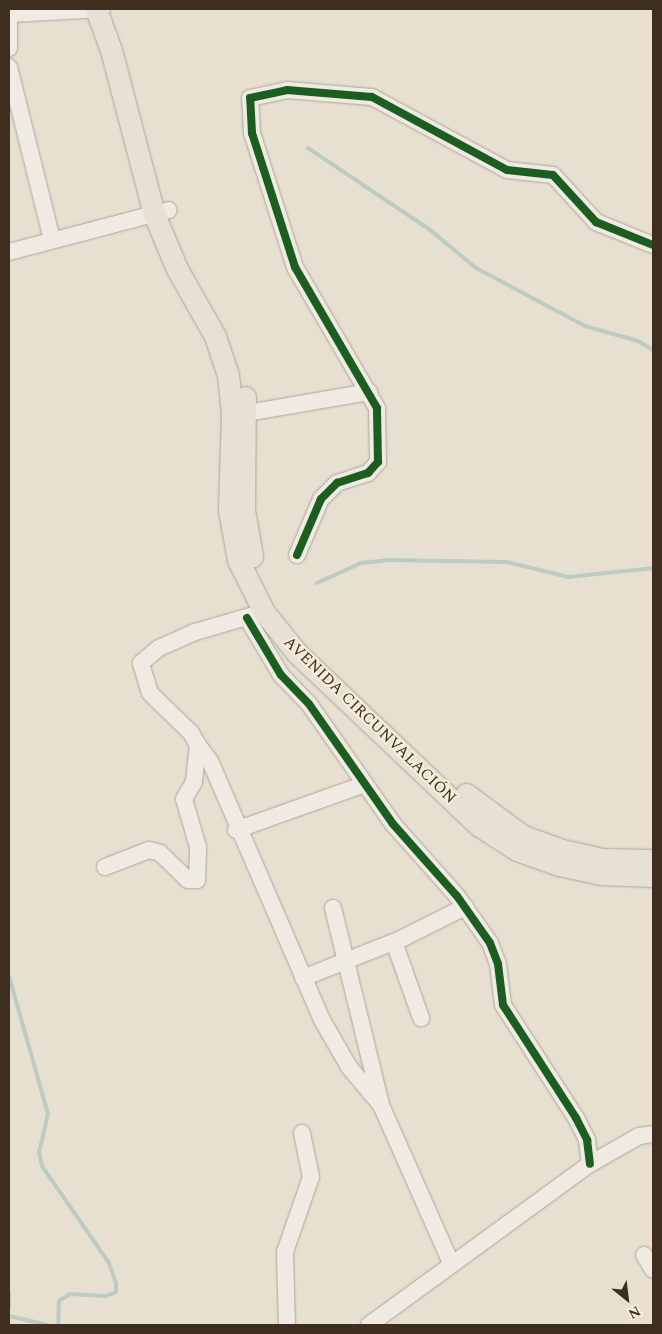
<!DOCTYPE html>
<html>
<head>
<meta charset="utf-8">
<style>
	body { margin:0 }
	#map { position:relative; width:662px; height:1334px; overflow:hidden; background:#e7e0d1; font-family:Spectral,serif }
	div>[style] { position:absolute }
	.stream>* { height:4px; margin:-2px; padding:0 2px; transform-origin:2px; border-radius:2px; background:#bcccc2 }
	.roads { filter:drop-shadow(0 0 1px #ada599) drop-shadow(0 0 1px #ada599) }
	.minor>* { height:16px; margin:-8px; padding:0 8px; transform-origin:8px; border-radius:8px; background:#efebe3 }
	.major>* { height:21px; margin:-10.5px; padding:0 10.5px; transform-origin:10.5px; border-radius:10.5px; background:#e6e1d4 }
	.cycleway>* { height:8px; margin:-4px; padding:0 4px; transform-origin:4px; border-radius:4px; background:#1b5e20 }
	span { translate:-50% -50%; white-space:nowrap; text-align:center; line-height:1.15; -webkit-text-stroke:4px #f7eed8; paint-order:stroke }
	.street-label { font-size:16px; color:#3d2e20 }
	.frame { position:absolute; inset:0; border:10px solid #3d2e20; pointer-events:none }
	.north { position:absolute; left:602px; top:1274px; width:50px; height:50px; -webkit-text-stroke:4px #f7eed8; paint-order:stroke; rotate:151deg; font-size:14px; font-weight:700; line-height:20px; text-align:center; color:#3d2e20 }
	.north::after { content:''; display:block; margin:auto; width:18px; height:22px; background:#3d2e20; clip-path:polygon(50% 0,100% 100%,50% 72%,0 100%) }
</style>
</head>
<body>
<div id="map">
	<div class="stream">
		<div style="left:308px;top:148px;width:146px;rotate:33.8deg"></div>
		<div style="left:429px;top:229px;width:61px;rotate:39.7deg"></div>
		<div style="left:476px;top:268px;width:123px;rotate:28deg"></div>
		<div style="left:585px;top:326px;width:55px;rotate:15.8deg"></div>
		<div style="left:638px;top:341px;width:17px;rotate:31deg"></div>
		<div style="left:317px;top:583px;width:48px;rotate:-24.4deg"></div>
		<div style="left:361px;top:563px;width:28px;rotate:-6deg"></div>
		<div style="left:389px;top:560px;width:118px;rotate:1deg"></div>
		<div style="left:507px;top:562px;width:63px;rotate:13.8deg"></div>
		<div style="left:568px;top:577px;width:85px;rotate:-6deg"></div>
		<div style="left:9px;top:976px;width:143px;rotate:74.2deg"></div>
		<div style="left:48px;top:1114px;width:39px;rotate:103deg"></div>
		<div style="left:39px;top:1152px;width:14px;rotate:78deg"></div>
		<div style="left:42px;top:1166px;width:118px;rotate:55.4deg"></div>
		<div style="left:109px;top:1263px;width:21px;rotate:71deg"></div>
		<div style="left:116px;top:1283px;width:9px;rotate:90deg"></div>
		<div style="left:116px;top:1292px;width:11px;rotate:158deg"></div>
		<div style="left:106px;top:1296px;width:36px;rotate:-177deg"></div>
		<div style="left:70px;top:1294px;width:13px;rotate:148deg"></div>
		<div style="left:59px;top:1301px;width:24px;rotate:92deg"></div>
		<div style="left:9px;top:1293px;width:15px;rotate:90deg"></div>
		<div style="left:9px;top:1316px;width:40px;rotate:13deg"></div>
	</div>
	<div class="roads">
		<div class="minor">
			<div style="left:9px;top:9px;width:39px;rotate:90deg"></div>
			<div style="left:11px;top:14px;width:91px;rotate:-3.1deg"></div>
			<div style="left:9px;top:67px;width:178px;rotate:76deg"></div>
			<div style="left:9px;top:252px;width:165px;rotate:-14.7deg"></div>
			<div style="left:247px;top:413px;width:124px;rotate:-9.8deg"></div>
			<div style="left:297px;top:555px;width:61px;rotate:-66.8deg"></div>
			<div style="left:321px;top:499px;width:23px;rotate:-45deg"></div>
			<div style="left:337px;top:483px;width:33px;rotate:-18deg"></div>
			<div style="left:368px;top:473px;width:15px;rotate:-48deg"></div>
			<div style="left:378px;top:462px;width:54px;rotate:-91.1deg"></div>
			<div style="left:377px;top:408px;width:163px;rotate:-120.2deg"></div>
			<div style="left:295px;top:267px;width:141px;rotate:-107.8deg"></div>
			<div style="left:252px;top:133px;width:35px;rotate:-93deg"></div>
			<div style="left:250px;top:98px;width:38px;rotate:-12deg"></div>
			<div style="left:287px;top:90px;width:85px;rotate:4.7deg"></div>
			<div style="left:372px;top:97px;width:153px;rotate:28.4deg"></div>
			<div style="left:507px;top:170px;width:46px;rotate:6.2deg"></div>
			<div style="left:553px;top:175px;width:64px;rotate:47.5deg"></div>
			<div style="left:596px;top:222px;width:61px;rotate:22deg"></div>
			<div style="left:247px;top:618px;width:66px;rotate:59.2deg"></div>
			<div style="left:281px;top:675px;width:40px;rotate:46deg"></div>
			<div style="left:309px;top:704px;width:146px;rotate:55deg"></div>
			<div style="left:393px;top:824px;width:96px;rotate:48.4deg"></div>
			<div style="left:457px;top:896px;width:57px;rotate:54.9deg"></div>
			<div style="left:490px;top:943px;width:22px;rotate:69deg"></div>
			<div style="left:498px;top:964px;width:41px;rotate:83deg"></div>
			<div style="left:503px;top:1005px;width:135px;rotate:57.1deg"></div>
			<div style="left:576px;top:1118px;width:25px;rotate:63deg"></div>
			<div style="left:587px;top:1140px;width:24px;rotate:83deg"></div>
			<div style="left:198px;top:745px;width:20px;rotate:53deg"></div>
			<div style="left:210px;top:761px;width:282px;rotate:66.6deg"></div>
			<div style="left:322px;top:1020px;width:54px;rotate:60.1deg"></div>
			<div style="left:349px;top:1067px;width:50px;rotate:49.9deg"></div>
			<div style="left:236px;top:830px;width:137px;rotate:-19.6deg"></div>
			<div style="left:105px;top:867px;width:47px;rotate:-21.1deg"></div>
			<div style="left:149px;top:850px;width:11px;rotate:15deg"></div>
			<div style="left:160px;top:853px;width:39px;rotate:44deg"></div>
			<div style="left:188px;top:880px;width:9px"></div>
			<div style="left:197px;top:880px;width:33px;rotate:-88deg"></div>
			<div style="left:198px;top:847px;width:50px;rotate:-106.3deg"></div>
			<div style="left:184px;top:799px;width:20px;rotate:-60deg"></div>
			<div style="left:194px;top:782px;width:37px;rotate:-84deg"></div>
			<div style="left:198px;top:745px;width:14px;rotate:-120deg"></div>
			<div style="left:191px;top:733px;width:57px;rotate:-135.7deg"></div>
			<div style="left:150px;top:693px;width:31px;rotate:-107deg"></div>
			<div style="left:141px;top:663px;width:23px;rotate:-40deg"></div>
			<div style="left:159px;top:648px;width:39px;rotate:-24deg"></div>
			<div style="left:195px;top:632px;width:65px;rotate:-16.2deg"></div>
			<div style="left:333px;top:908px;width:203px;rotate:76.3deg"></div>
			<div style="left:381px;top:1105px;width:173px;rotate:66.1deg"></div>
			<div style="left:394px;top:942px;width:81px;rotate:70.4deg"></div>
			<div style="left:303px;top:978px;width:105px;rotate:-21.7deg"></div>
			<div style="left:401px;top:939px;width:72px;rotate:-26.6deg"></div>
			<div style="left:644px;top:1255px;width:17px;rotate:59deg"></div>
			<div style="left:287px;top:1325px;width:73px;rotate:-91.6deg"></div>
			<div style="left:285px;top:1252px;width:79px;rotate:-70.9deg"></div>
			<div style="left:311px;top:1177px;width:45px;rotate:-101.6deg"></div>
			<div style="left:369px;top:1325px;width:273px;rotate:-36.1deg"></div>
			<div style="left:590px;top:1164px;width:56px;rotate:-29.7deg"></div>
			<div style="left:639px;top:1136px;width:14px;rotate:-8deg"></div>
		</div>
		<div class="major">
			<div style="left:96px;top:9px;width:44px;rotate:69.9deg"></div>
			<div style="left:111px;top:50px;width:170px;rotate:75.3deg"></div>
			<div style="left:154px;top:214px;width:60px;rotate:67.3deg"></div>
			<div style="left:177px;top:269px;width:77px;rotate:60.4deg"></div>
			<div style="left:215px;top:336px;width:41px;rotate:71.6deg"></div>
			<div style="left:228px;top:375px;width:38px;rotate:84deg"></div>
			<div style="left:232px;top:413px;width:97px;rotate:91.8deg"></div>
			<div style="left:229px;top:510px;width:51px;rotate:79.8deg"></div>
			<div style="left:238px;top:560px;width:58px;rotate:63.4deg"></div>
			<div style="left:264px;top:612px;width:53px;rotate:51.2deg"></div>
			<div style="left:297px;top:653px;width:250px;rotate:43.5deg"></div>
			<div style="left:478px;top:825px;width:46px;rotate:32.7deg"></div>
			<div style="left:517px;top:850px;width:45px;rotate:19.7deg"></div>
			<div style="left:559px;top:865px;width:43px;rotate:12.1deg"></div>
			<div style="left:601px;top:874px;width:52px;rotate:2.2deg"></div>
			<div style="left:245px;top:397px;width:113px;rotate:90.5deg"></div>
			<div style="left:244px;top:510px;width:47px;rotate:80.1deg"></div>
			<div style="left:466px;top:794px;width:71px;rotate:36.4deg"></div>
			<div style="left:523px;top:836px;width:41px;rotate:19.7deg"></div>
			<div style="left:562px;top:850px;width:41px;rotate:12.7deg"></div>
			<div style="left:602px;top:859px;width:51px;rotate:1.1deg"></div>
		</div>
	</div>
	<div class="cycleway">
		<div style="left:297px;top:555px;width:61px;rotate:-66.8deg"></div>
		<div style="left:321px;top:499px;width:23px;rotate:-45deg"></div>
		<div style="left:337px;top:483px;width:33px;rotate:-18deg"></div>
		<div style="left:368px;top:473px;width:15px;rotate:-48deg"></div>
		<div style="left:378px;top:462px;width:54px;rotate:-91.1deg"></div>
		<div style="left:377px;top:408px;width:163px;rotate:-120.2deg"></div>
		<div style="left:295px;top:267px;width:141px;rotate:-107.8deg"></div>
		<div style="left:252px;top:133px;width:35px;rotate:-93deg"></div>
		<div style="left:250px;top:98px;width:38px;rotate:-12deg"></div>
		<div style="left:287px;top:90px;width:85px;rotate:4.7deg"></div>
		<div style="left:372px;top:97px;width:153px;rotate:28.4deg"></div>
		<div style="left:507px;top:170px;width:46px;rotate:6.2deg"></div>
		<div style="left:553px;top:175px;width:64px;rotate:47.5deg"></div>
		<div style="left:596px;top:222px;width:61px;rotate:22deg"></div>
		<div style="left:247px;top:618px;width:66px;rotate:59.2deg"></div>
		<div style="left:281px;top:675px;width:40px;rotate:46deg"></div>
		<div style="left:309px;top:704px;width:146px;rotate:55deg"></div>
		<div style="left:393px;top:824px;width:96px;rotate:48.4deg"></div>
		<div style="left:457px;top:896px;width:57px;rotate:54.9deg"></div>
		<div style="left:490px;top:943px;width:22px;rotate:69deg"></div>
		<div style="left:498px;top:964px;width:41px;rotate:83deg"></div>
		<div style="left:503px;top:1005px;width:135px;rotate:57.1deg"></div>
		<div style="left:576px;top:1118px;width:25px;rotate:63deg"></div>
		<div style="left:587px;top:1140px;width:24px;rotate:83deg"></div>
	</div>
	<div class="street-label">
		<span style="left:370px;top:720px;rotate:44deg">AVENIDA CIRCUNVALACIÓN</span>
	</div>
	<div class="frame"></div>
	<div class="north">N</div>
</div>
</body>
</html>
